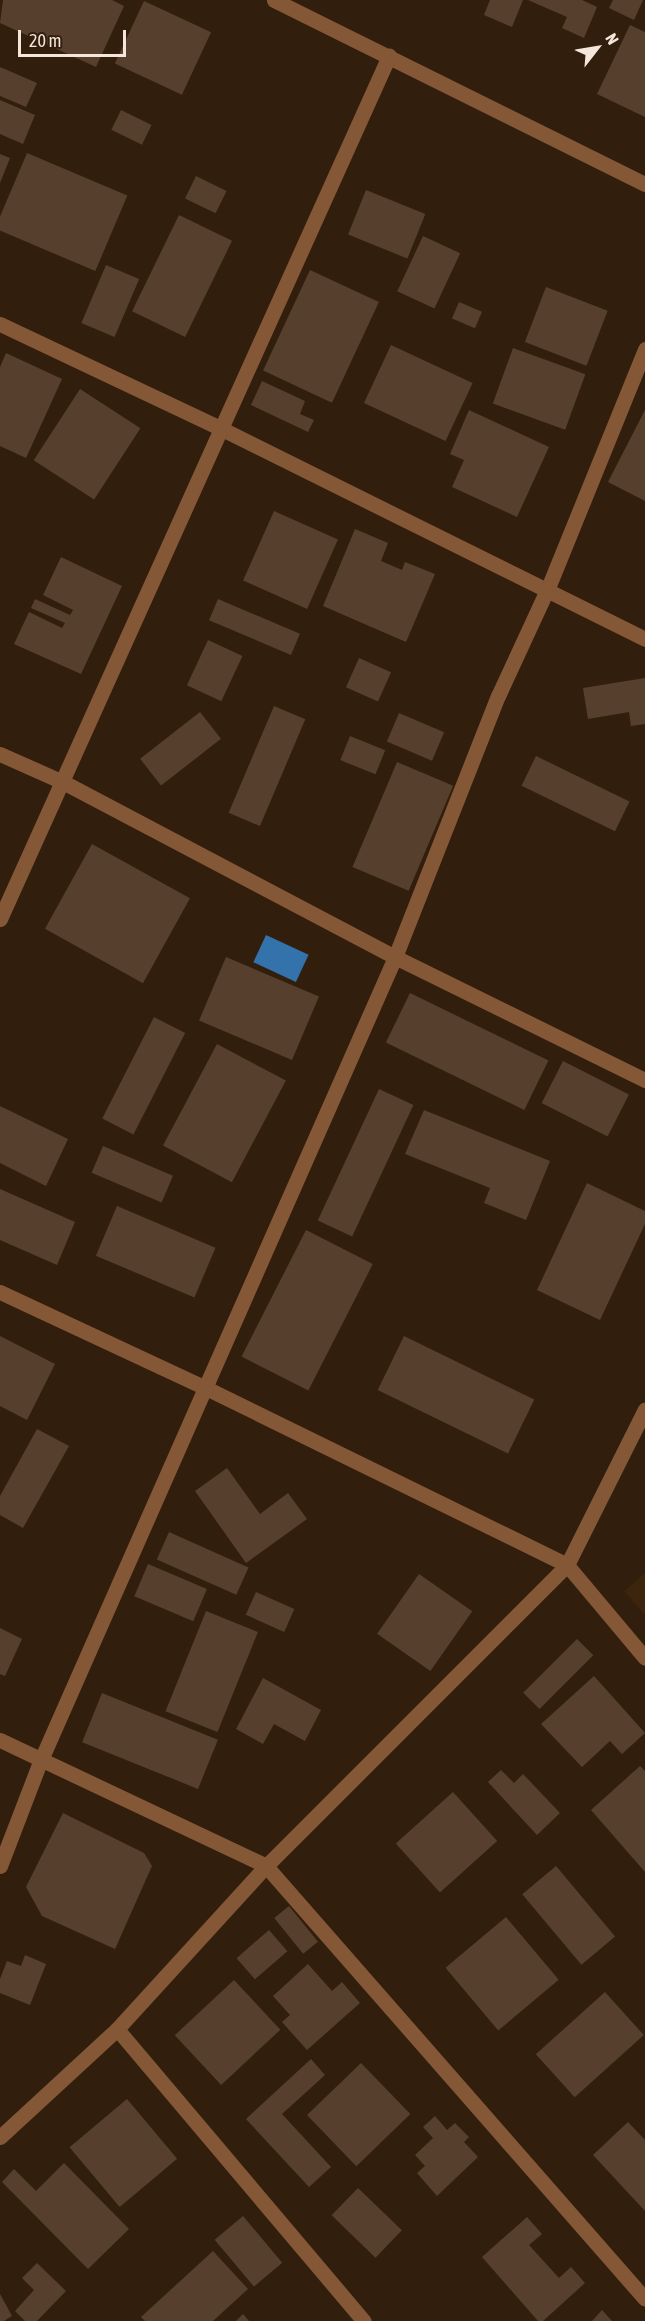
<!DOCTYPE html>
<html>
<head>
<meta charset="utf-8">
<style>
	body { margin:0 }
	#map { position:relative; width:645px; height:2321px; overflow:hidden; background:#321e0d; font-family:"Asap Condensed",sans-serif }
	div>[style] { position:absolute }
	.built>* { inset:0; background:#3d240d }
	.water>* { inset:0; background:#3372aa; transform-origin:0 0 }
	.building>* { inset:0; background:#56402d; transform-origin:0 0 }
	.minor>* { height:15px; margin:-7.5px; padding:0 7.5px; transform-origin:7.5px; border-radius:7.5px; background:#845736 }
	span { translate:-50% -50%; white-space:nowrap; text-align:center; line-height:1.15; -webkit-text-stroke:4.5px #321e0d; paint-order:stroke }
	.north { position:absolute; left:567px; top:18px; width:60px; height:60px; -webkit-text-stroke:4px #321e0d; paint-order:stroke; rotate:59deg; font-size:16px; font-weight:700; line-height:24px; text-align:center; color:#f4e6db }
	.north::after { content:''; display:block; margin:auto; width:21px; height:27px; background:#f4e6db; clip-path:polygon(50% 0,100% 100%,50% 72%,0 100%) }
	.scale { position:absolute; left:18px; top:30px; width:108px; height:27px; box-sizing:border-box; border:3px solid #f4e6db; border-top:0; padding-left:8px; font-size:18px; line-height:21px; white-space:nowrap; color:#f4e6db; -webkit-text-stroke:4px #321e0d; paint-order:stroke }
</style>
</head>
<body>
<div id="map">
	<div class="built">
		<div style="clip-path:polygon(645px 1573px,645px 1615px,624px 1591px)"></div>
	</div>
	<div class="water">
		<div style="left:266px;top:935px;width:47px;height:30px;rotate:25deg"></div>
	</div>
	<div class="building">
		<div style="clip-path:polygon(3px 0,112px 0,124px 6px,96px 67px,0 23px)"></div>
		<div style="clip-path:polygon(490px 0,523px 0,512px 27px,484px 15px)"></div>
		<div style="clip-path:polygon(528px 0,582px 0,597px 7px,584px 38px,562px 28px,567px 17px)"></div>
		<div style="clip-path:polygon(613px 0,643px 0,634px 20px,609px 8px)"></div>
		<div style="left:144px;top:1px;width:74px;height:69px;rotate:25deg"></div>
		<div style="clip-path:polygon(630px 25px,645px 32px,645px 117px,597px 94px)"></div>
		<div style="clip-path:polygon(0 67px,37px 83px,26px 107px,0 96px)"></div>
		<div style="clip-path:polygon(0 100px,35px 115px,23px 144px,0 134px)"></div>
		<div style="left:121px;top:110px;width:34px;height:22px;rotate:26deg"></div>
		<div style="left:27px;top:153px;width:109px;height:82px;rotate:23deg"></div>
		<div style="clip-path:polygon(0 154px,10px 158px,0 183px)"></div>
		<div style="left:196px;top:176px;width:34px;height:25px;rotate:26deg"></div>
		<div style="left:366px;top:190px;width:64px;height:48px;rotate:22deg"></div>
		<div style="left:179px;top:215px;width:59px;height:107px;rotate:26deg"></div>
		<div style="left:423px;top:236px;width:41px;height:61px;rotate:25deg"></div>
		<div style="left:106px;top:265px;width:36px;height:63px;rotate:23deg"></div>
		<div style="left:310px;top:270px;width:76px;height:111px;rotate:25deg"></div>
		<div style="left:546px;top:287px;width:66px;height:59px;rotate:21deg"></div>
		<div style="left:459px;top:302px;width:25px;height:18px;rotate:23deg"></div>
		<div style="left:391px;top:345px;width:90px;height:64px;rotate:25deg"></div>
		<div style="left:513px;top:348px;width:77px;height:59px;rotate:20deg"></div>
		<div style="clip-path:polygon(6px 353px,62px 379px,26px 458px,0 446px,0 367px)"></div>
		<div style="clip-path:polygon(262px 381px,305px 401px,300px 414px,314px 420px,308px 432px,251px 405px)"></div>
		<div style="left:80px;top:389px;width:72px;height:85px;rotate:33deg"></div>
		<div style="clip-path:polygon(469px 410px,549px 447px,517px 517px,452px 487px,464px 460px,450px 454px)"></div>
		<div style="clip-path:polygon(645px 410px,645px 501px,608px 482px)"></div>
		<div style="left:274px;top:511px;width:70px;height:76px;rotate:24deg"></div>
		<div style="clip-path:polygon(355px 529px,388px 543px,381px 561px,402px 570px,405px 562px,435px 574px,406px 642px,323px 606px)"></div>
		<div style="clip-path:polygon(61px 557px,122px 586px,81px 674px,14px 644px,29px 612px,62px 628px,65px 623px,31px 608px,35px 599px,70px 615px,73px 610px,43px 595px)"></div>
		<div style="left:218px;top:599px;width:89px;height:23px;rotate:23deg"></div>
		<div style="left:208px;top:640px;width:38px;height:50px;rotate:25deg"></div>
		<div style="left:359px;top:658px;width:35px;height:32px;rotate:24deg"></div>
		<div style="clip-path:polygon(645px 678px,645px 724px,631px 726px,629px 712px,588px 719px,583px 688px)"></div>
		<div style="left:274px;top:706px;width:34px;height:116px;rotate:23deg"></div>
		<div style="left:200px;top:712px;width:34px;height:76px;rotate:52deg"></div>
		<div style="left:399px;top:713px;width:49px;height:31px;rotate:23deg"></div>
		<div style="left:350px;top:736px;width:38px;height:26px;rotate:22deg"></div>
		<div style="left:536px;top:756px;width:104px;height:33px;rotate:26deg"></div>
		<div style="left:397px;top:762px;width:61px;height:114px;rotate:23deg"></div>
		<div style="left:92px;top:844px;width:112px;height:97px;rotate:29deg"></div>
		<div style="left:226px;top:957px;width:101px;height:69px;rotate:23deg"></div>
		<div style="left:410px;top:993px;width:154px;height:55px;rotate:26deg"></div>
		<div style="left:154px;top:1017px;width:35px;height:114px;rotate:27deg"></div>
		<div style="left:217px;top:1044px;width:78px;height:115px;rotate:28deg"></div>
		<div style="left:563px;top:1061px;width:74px;height:47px;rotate:27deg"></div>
		<div style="left:379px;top:1089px;width:38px;height:145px;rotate:25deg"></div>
		<div style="clip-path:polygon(0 1106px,68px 1139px,46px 1186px,0 1163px)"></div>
		<div style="clip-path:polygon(424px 1110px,550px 1161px,526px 1220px,484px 1203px,490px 1188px,405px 1154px)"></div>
		<div style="left:103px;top:1146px;width:76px;height:29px;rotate:23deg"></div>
		<div style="clip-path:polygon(587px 1183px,645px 1211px,645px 1224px,600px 1320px,537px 1290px)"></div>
		<div style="clip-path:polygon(0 1189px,75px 1222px,57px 1265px,0 1240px)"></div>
		<div style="left:117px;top:1206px;width:107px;height:54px;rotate:23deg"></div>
		<div style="left:306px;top:1230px;width:75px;height:142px;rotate:27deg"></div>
		<div style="clip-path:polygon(0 1336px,55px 1364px,27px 1420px,0 1406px)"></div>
		<div style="left:404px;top:1336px;width:145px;height:60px;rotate:26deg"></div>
		<div style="clip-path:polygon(37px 1429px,69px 1446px,23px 1528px,0 1515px,0 1496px)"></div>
		<div style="clip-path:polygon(227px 1468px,260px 1514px,288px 1493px,307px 1519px,246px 1563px,195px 1491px)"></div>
		<div style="left:169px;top:1532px;width:87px;height:30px;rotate:24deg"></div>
		<div style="left:148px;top:1564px;width:64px;height:35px;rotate:23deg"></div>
		<div style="left:419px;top:1574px;width:65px;height:73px;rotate:35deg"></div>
		<div style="left:256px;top:1592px;width:42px;height:25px;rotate:24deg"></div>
		<div style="left:206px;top:1611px;width:56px;height:108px;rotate:22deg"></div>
		<div style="clip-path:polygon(0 1628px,22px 1639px,5px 1676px,0 1674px)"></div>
		<div style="left:577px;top:1639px;width:23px;height:76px;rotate:45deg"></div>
		<div style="clip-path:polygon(594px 1676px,645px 1733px,622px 1754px,610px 1741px,582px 1767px,541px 1724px)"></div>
		<div style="clip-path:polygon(263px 1678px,321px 1710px,305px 1741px,274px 1724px,263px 1744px,236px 1729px)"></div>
		<div style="left:102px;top:1693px;width:125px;height:53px;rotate:22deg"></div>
		<div style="clip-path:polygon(640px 1766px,645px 1771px,645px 1872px,591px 1810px)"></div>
		<div style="clip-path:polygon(501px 1770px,514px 1783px,523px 1774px,560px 1813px,537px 1835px,488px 1782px)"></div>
		<div style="left:453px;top:1792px;width:66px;height:77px;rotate:48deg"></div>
		<div style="clip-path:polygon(63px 1813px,144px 1853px,152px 1866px,115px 1949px,42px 1916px,26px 1887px)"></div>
		<div style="left:556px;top:1866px;width:92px;height:44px;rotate:50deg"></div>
		<div style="left:289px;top:1906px;width:46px;height:19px;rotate:51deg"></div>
		<div style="left:506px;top:1917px;width:82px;height:79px;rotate:50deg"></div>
		<div style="left:269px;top:1930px;width:28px;height:43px;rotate:49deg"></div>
		<div style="clip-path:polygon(25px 1955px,46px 1964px,30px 2005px,0 1993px,0 1979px,7px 1961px,21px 1966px)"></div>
		<div style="clip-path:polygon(308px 1964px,332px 1991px,342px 1982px,360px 2003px,307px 2050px,282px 2022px,290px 2015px,273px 1996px)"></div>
		<div style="left:234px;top:1980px;width:68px;height:81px;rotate:47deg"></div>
		<div style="left:605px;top:1992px;width:58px;height:93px;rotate:48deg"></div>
		<div style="clip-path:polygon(311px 2059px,325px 2075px,282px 2114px,331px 2167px,309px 2187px,246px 2119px)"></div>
		<div style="left:361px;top:2063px;width:71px;height:75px;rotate:46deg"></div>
		<div style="left:127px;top:2099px;width:78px;height:75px;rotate:50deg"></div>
		<div style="clip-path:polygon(435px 2116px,447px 2130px,455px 2123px,469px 2137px,464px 2142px,478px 2157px,437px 2196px,417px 2173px,425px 2166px,415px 2155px,433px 2138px,423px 2127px)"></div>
		<div style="clip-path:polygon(628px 2122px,645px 2140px,645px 2211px,593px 2155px)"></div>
		<div style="clip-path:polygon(64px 2163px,129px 2229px,88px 2269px,2px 2182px,14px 2169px,36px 2191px)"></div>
		<div style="left:358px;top:2188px;width:61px;height:38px;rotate:44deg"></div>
		<div style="left:243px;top:2216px;width:61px;height:37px;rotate:50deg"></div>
		<div style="clip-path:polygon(527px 2217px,542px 2234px,529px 2245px,559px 2278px,571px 2267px,585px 2283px,543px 2321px,538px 2321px,482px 2257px)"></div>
		<div style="clip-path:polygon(213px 2251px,248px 2289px,213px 2321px,145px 2321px,141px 2317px)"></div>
		<div style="clip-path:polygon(37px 2263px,66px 2291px,37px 2321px,25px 2321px,15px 2311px,34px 2290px,22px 2278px)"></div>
		<div style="clip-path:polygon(0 2294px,12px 2316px,4px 2321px,0 2321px)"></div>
		<div style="clip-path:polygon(602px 2310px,612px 2321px,592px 2321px)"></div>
		<div style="clip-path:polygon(243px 2314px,249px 2321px,236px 2321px)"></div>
	</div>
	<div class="minor">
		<div style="left:274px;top:0;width:414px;rotate:26.4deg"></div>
		<div style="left:0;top:324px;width:246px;rotate:25.3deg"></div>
		<div style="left:222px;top:429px;width:472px;rotate:26.4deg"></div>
		<div style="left:0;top:754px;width:69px;rotate:24deg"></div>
		<div style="left:63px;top:782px;width:375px;rotate:27.8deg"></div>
		<div style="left:395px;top:957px;width:279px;rotate:26.2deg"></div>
		<div style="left:0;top:919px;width:947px;rotate:-65.74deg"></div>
		<div style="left:0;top:1292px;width:230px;rotate:25deg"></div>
		<div style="left:208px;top:1389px;width:400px;rotate:26.1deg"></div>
		<div style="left:567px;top:1565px;width:121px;rotate:50deg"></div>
		<div style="left:0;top:1740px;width:294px;rotate:25.3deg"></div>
		<div style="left:266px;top:1866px;width:575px;rotate:48.8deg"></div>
		<div style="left:0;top:1866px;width:111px;rotate:-69deg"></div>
		<div style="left:40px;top:1762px;width:880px;rotate:-66.2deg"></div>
		<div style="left:395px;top:957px;width:281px;rotate:-68.5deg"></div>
		<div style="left:498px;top:696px;width:119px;rotate:-65.2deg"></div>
		<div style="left:548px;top:588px;width:258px;rotate:-67.9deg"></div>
		<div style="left:117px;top:2029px;width:382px;rotate:49.8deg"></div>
		<div style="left:0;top:2137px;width:159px;rotate:-42.7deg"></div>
		<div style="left:117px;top:2029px;width:221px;rotate:-47.6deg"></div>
		<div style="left:266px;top:1866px;width:426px;rotate:-45deg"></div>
		<div style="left:567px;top:1565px;width:174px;rotate:-63.4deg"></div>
	</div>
	<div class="north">N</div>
	<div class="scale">20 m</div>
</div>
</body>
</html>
